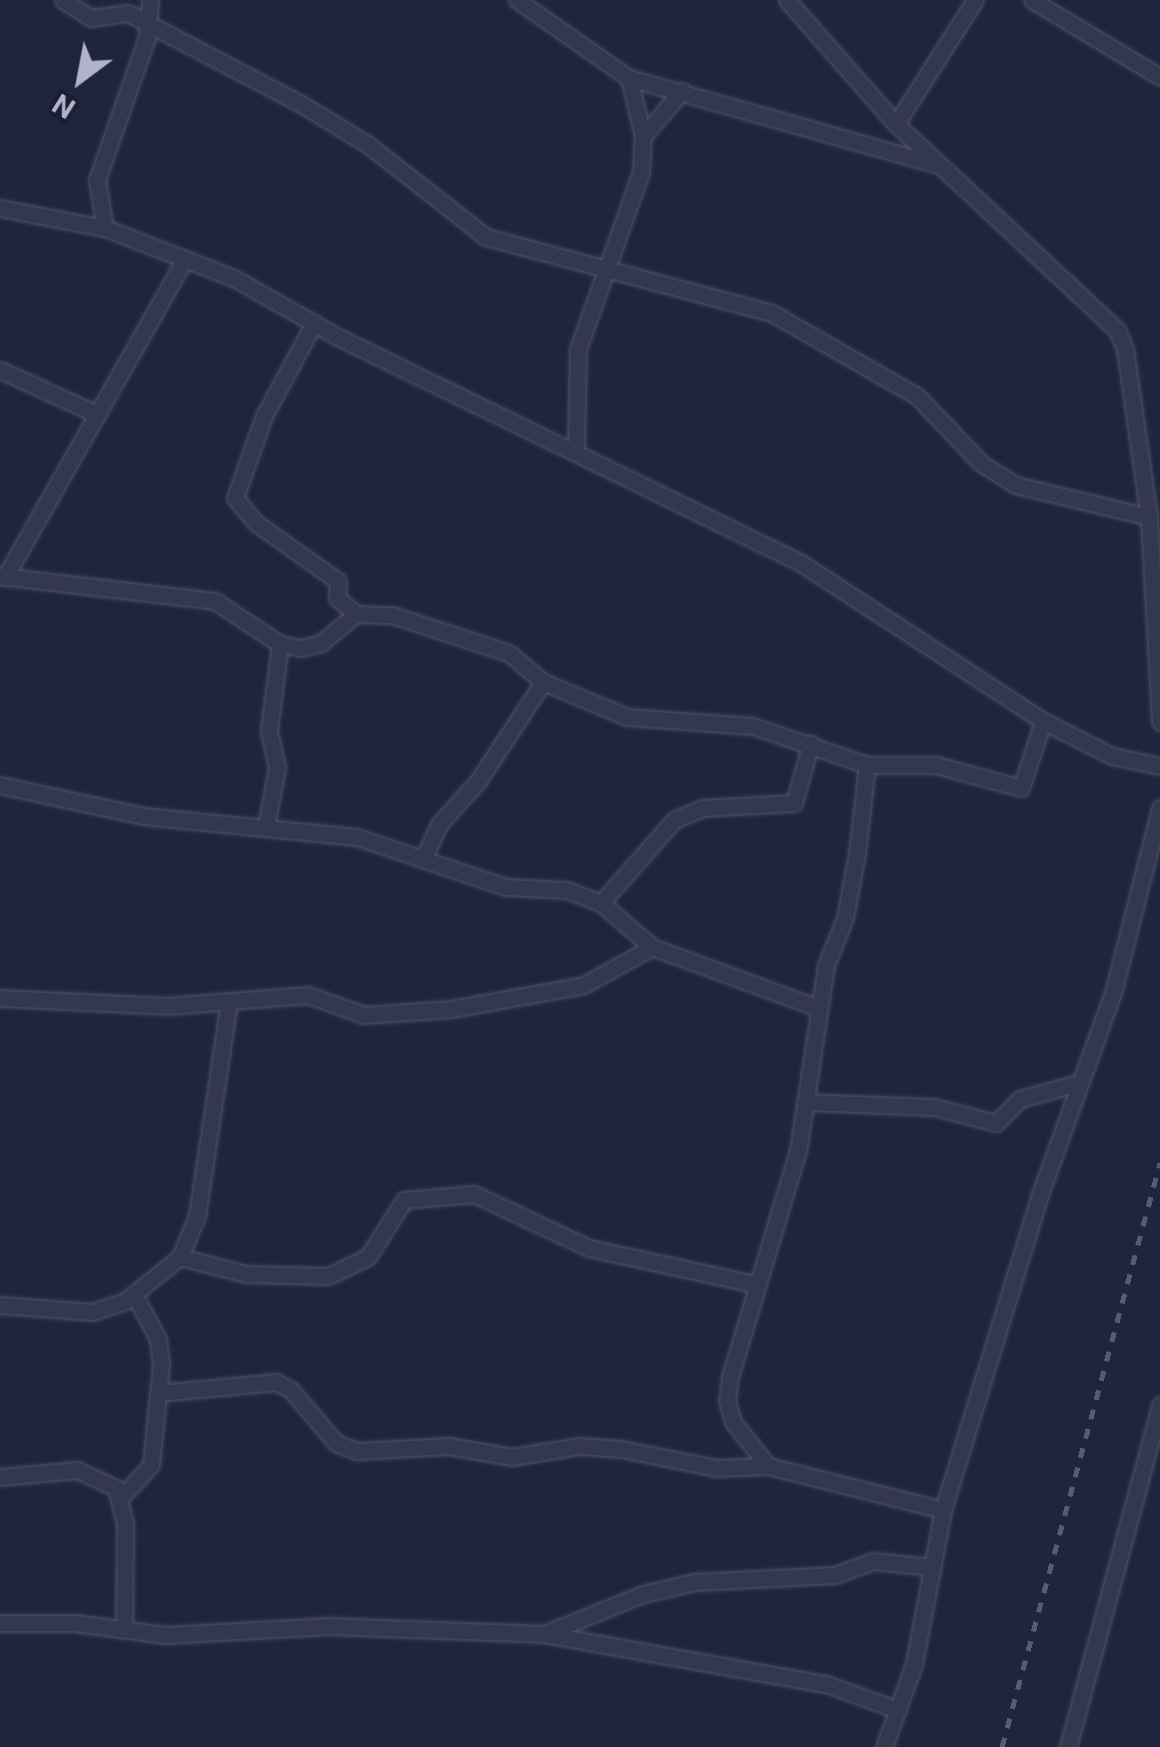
<!DOCTYPE html>
<html>
<head>
<meta charset="utf-8">
<style>
	body { margin:0 }
	#map { position:relative; width:1160px; height:1747px; overflow:hidden; background:#20253e; font-family:Roboto,sans-serif }
	div>[style] { position:absolute }
	.roads { filter:drop-shadow(0 0 2px #505369) drop-shadow(0 0 2px #505369) }
	.street>* { height:15px; margin:-7.5px; padding:0 7.5px; transform-origin:7.5px; border-radius:7.5px; background:#34384e }
	.rail>* { height:5px; margin-top:-2.5px; transform-origin:0; background:repeating-linear-gradient(90deg,#565b76 0 10px,transparent 0 20px) }
	span { translate:-50% -50%; white-space:nowrap; text-align:center; line-height:1.15; -webkit-text-stroke:10px #1a1e33; paint-order:stroke }
	.north { position:absolute; left:30px; top:30px; width:100px; height:100px; -webkit-text-stroke:8px #1a1e33; paint-order:stroke; rotate:212deg; font-size:28px; font-weight:700; line-height:40px; text-align:center; color:#b0b3ca }
	.north::after { content:''; display:block; margin:auto; width:35px; height:45px; background:#b0b3ca; clip-path:polygon(50% 0,100% 100%,50% 72%,0 100%) }
</style>
</head>
<body>
<div id="map">
	<div class="roads">
		<div class="street">
			<div style="left:63px;top:0;width:33px;rotate:33deg"></div>
			<div style="left:91px;top:18px;width:37px;rotate:-8deg"></div>
			<div style="left:128px;top:13px;width:198px;rotate:27.7deg"></div>
			<div style="left:303px;top:105px;width:75px;rotate:31.4deg"></div>
			<div style="left:367px;top:144px;width:151px;rotate:38deg"></div>
			<div style="left:486px;top:237px;width:296px;rotate:14.9deg"></div>
			<div style="left:772px;top:313px;width:167px;rotate:29.8deg"></div>
			<div style="left:917px;top:396px;width:94px;rotate:46.3deg"></div>
			<div style="left:982px;top:464px;width:40px;rotate:32deg"></div>
			<div style="left:1016px;top:485px;width:137px;rotate:13.5deg"></div>
			<div style="left:517px;top:0;width:136px;rotate:34.9deg"></div>
			<div style="left:629px;top:78px;width:321px;rotate:15.7deg"></div>
			<div style="left:787px;top:0;width:165px;rotate:48.7deg"></div>
			<div style="left:896px;top:124px;width:302px;rotate:43deg"></div>
			<div style="left:1117px;top:330px;width:21px;rotate:67deg"></div>
			<div style="left:1125px;top:349px;width:170px;rotate:81.9deg"></div>
			<div style="left:1149px;top:517px;width:205px;rotate:86.9deg"></div>
			<div style="left:1032px;top:0;width:149px;rotate:31deg"></div>
			<div style="left:896px;top:124px;width:147px;rotate:-57.5deg"></div>
			<div style="left:643px;top:136px;width:60px;rotate:-49.1deg"></div>
			<div style="left:0;top:208px;width:107px;rotate:10.8deg"></div>
			<div style="left:105px;top:228px;width:138px;rotate:21.2deg"></div>
			<div style="left:234px;top:278px;width:117px;rotate:29.6deg"></div>
			<div style="left:336px;top:336px;width:517px;rotate:26.02deg"></div>
			<div style="left:801px;top:563px;width:289px;rotate:33.1deg"></div>
			<div style="left:1043px;top:721px;width:77px;rotate:26.9deg"></div>
			<div style="left:1112px;top:756px;width:49px;rotate:11.8deg"></div>
			<div style="left:105px;top:228px;width:49px;rotate:-99.5deg"></div>
			<div style="left:97px;top:180px;width:151px;rotate:-70.7deg"></div>
			<div style="left:147px;top:37px;width:37px;rotate:-85deg"></div>
			<div style="left:314px;top:323px;width:106px;rotate:118.3deg"></div>
			<div style="left:264px;top:416px;width:87px;rotate:109.5deg"></div>
			<div style="left:235px;top:498px;width:33px;rotate:50deg"></div>
			<div style="left:256px;top:523px;width:100px;rotate:35.3deg"></div>
			<div style="left:338px;top:581px;width:17px;rotate:93deg"></div>
			<div style="left:337px;top:598px;width:25px;rotate:40deg"></div>
			<div style="left:0;top:370px;width:107px;rotate:24.4deg"></div>
			<div style="left:576px;top:449px;width:100px;rotate:-88.9deg"></div>
			<div style="left:578px;top:349px;width:188px;rotate:-70.4deg"></div>
			<div style="left:641px;top:172px;width:36px;rotate:-87deg"></div>
			<div style="left:643px;top:136px;width:60px;rotate:-103.6deg"></div>
			<div style="left:0;top:576px;width:216px;rotate:6.6deg"></div>
			<div style="left:215px;top:601px;width:78px;rotate:33.5deg"></div>
			<div style="left:280px;top:644px;width:21px;rotate:11deg"></div>
			<div style="left:301px;top:648px;width:21px;rotate:-14deg"></div>
			<div style="left:321px;top:643px;width:45px;rotate:-39.6deg"></div>
			<div style="left:356px;top:614px;width:36px;rotate:2deg"></div>
			<div style="left:392px;top:615px;width:123px;rotate:18deg"></div>
			<div style="left:509px;top:653px;width:45px;rotate:40.5deg"></div>
			<div style="left:543px;top:682px;width:91px;rotate:22.6deg"></div>
			<div style="left:627px;top:717px;width:126px;rotate:4.1deg"></div>
			<div style="left:753px;top:726px;width:120px;rotate:18.9deg"></div>
			<div style="left:867px;top:765px;width:69px"></div>
			<div style="left:936px;top:765px;width:88px;rotate:15.1deg"></div>
			<div style="left:1021px;top:788px;width:71px;rotate:-71.8deg"></div>
			<div style="left:5px;top:577px;width:364px;rotate:-60.5deg"></div>
			<div style="left:0;top:785px;width:146px;rotate:12.2deg"></div>
			<div style="left:143px;top:816px;width:215px;rotate:5.6deg"></div>
			<div style="left:357px;top:837px;width:157px;rotate:18.6deg"></div>
			<div style="left:506px;top:887px;width:61px;rotate:2.8deg"></div>
			<div style="left:567px;top:890px;width:36px;rotate:21deg"></div>
			<div style="left:601px;top:903px;width:67px;rotate:40.8deg"></div>
			<div style="left:266px;top:826px;width:59px;rotate:-79.3deg"></div>
			<div style="left:277px;top:768px;width:39px;rotate:-102deg"></div>
			<div style="left:269px;top:730px;width:87px;rotate:-82.7deg"></div>
			<div style="left:423px;top:859px;width:40px;rotate:-65deg"></div>
			<div style="left:440px;top:823px;width:57px;rotate:-47.9deg"></div>
			<div style="left:478px;top:781px;width:118px;rotate:-56.7deg"></div>
			<div style="left:601px;top:903px;width:111px;rotate:-48.7deg"></div>
			<div style="left:674px;top:820px;width:30px;rotate:-23deg"></div>
			<div style="left:702px;top:808px;width:92px;rotate:-3.1deg"></div>
			<div style="left:794px;top:803px;width:62px;rotate:-74.2deg"></div>
			<div style="left:0;top:998px;width:167px;rotate:2.7deg"></div>
			<div style="left:167px;top:1006px;width:141px;rotate:-4.5deg"></div>
			<div style="left:308px;top:995px;width:59px;rotate:19.7deg"></div>
			<div style="left:364px;top:1015px;width:87px;rotate:-3.9deg"></div>
			<div style="left:451px;top:1009px;width:135px;rotate:-10.2deg"></div>
			<div style="left:584px;top:985px;width:78px;rotate:-29.2deg"></div>
			<div style="left:652px;top:947px;width:178px;rotate:20.1deg"></div>
			<div style="left:805px;top:1102px;width:129px;rotate:2.2deg"></div>
			<div style="left:934px;top:1107px;width:64px;rotate:14.5deg"></div>
			<div style="left:996px;top:1123px;width:34px;rotate:-45deg"></div>
			<div style="left:1020px;top:1099px;width:60px;rotate:-15.4deg"></div>
			<div style="left:180px;top:1257px;width:68px;rotate:14.4deg"></div>
			<div style="left:246px;top:1274px;width:82px;rotate:1.4deg"></div>
			<div style="left:328px;top:1276px;width:44px;rotate:-25.4deg"></div>
			<div style="left:368px;top:1257px;width:67px;rotate:-57.7deg"></div>
			<div style="left:404px;top:1200px;width:70px;rotate:-4.9deg"></div>
			<div style="left:474px;top:1194px;width:127px;rotate:25.2deg"></div>
			<div style="left:589px;top:1248px;width:169px;rotate:12.3deg"></div>
			<div style="left:0;top:1305px;width:92px;rotate:4.4deg"></div>
			<div style="left:92px;top:1312px;width:35px;rotate:-18deg"></div>
			<div style="left:125px;top:1301px;width:70px;rotate:-38.7deg"></div>
			<div style="left:180px;top:1257px;width:44px;rotate:-67.5deg"></div>
			<div style="left:197px;top:1216px;width:215px;rotate:-81.5deg"></div>
			<div style="left:158px;top:1393px;width:119px;rotate:-5.3deg"></div>
			<div style="left:276px;top:1382px;width:17px;rotate:28deg"></div>
			<div style="left:291px;top:1390px;width:70px;rotate:49.7deg"></div>
			<div style="left:336px;top:1443px;width:22px;rotate:21deg"></div>
			<div style="left:357px;top:1451px;width:92px;rotate:-3.1deg"></div>
			<div style="left:449px;top:1446px;width:64px;rotate:9.9deg"></div>
			<div style="left:512px;top:1457px;width:69px;rotate:-9.2deg"></div>
			<div style="left:580px;top:1446px;width:41px;rotate:4.2deg"></div>
			<div style="left:621px;top:1449px;width:98px;rotate:11.2deg"></div>
			<div style="left:717px;top:1468px;width:51px;rotate:-2.2deg"></div>
			<div style="left:768px;top:1466px;width:180px;rotate:14.1deg"></div>
			<div style="left:768px;top:1466px;width:56px;rotate:-128.5deg"></div>
			<div style="left:733px;top:1422px;width:22px;rotate:-106deg"></div>
			<div style="left:727px;top:1401px;width:24px;rotate:-83deg"></div>
			<div style="left:730px;top:1377px;width:236px;rotate:-73.3deg"></div>
			<div style="left:798px;top:1151px;width:188px;rotate:-81.4deg"></div>
			<div style="left:826px;top:965px;width:51px;rotate:-68deg"></div>
			<div style="left:845px;top:918px;width:66px;rotate:-79.5deg"></div>
			<div style="left:857px;top:853px;width:89px;rotate:-83.5deg"></div>
			<div style="left:0;top:1477px;width:77px;rotate:-5.2deg"></div>
			<div style="left:77px;top:1470px;width:43px;rotate:24.8deg"></div>
			<div style="left:116px;top:1488px;width:37px;rotate:76deg"></div>
			<div style="left:125px;top:1524px;width:106px;rotate:90.5deg"></div>
			<div style="left:122px;top:1496px;width:42px;rotate:-46.9deg"></div>
			<div style="left:151px;top:1465px;width:101px;rotate:-84.3deg"></div>
			<div style="left:161px;top:1364px;width:25px;rotate:-97deg"></div>
			<div style="left:158px;top:1339px;width:51px;rotate:-118.1deg"></div>
			<div style="left:0;top:1623px;width:74px"></div>
			<div style="left:74px;top:1623px;width:93px;rotate:7.4deg"></div>
			<div style="left:166px;top:1635px;width:163px;rotate:-3.2deg"></div>
			<div style="left:329px;top:1626px;width:215px;rotate:2.1deg"></div>
			<div style="left:544px;top:1634px;width:290px;rotate:10.1deg"></div>
			<div style="left:829px;top:1685px;width:73px;rotate:19.9deg"></div>
			<div style="left:544px;top:1634px;width:107px;rotate:-22deg"></div>
			<div style="left:643px;top:1594px;width:52px;rotate:-13.2deg"></div>
			<div style="left:694px;top:1582px;width:141px;rotate:-2.8deg"></div>
			<div style="left:835px;top:1575px;width:40px;rotate:-20.2deg"></div>
			<div style="left:873px;top:1561px;width:58px;rotate:5.9deg"></div>
			<div style="left:884px;top:1747px;width:88px;rotate:-70.1deg"></div>
			<div style="left:914px;top:1664px;width:157px;rotate:-79.3deg"></div>
			<div style="left:943px;top:1510px;width:327px;rotate:-72.9deg"></div>
			<div style="left:1039px;top:1197px;width:217px;rotate:-70.1deg"></div>
			<div style="left:1113px;top:993px;width:191px;rotate:-75.7deg"></div>
			<div style="left:1068px;top:1747px;width:354px;rotate:-74.9deg"></div>
		</div>
	</div>
	<div class="rail">
		<div style="left:1002px;top:1747px;width:605px;rotate:-74.86deg"></div>
	</div>
	<div class="north">N</div>
</div>
</body>
</html>
